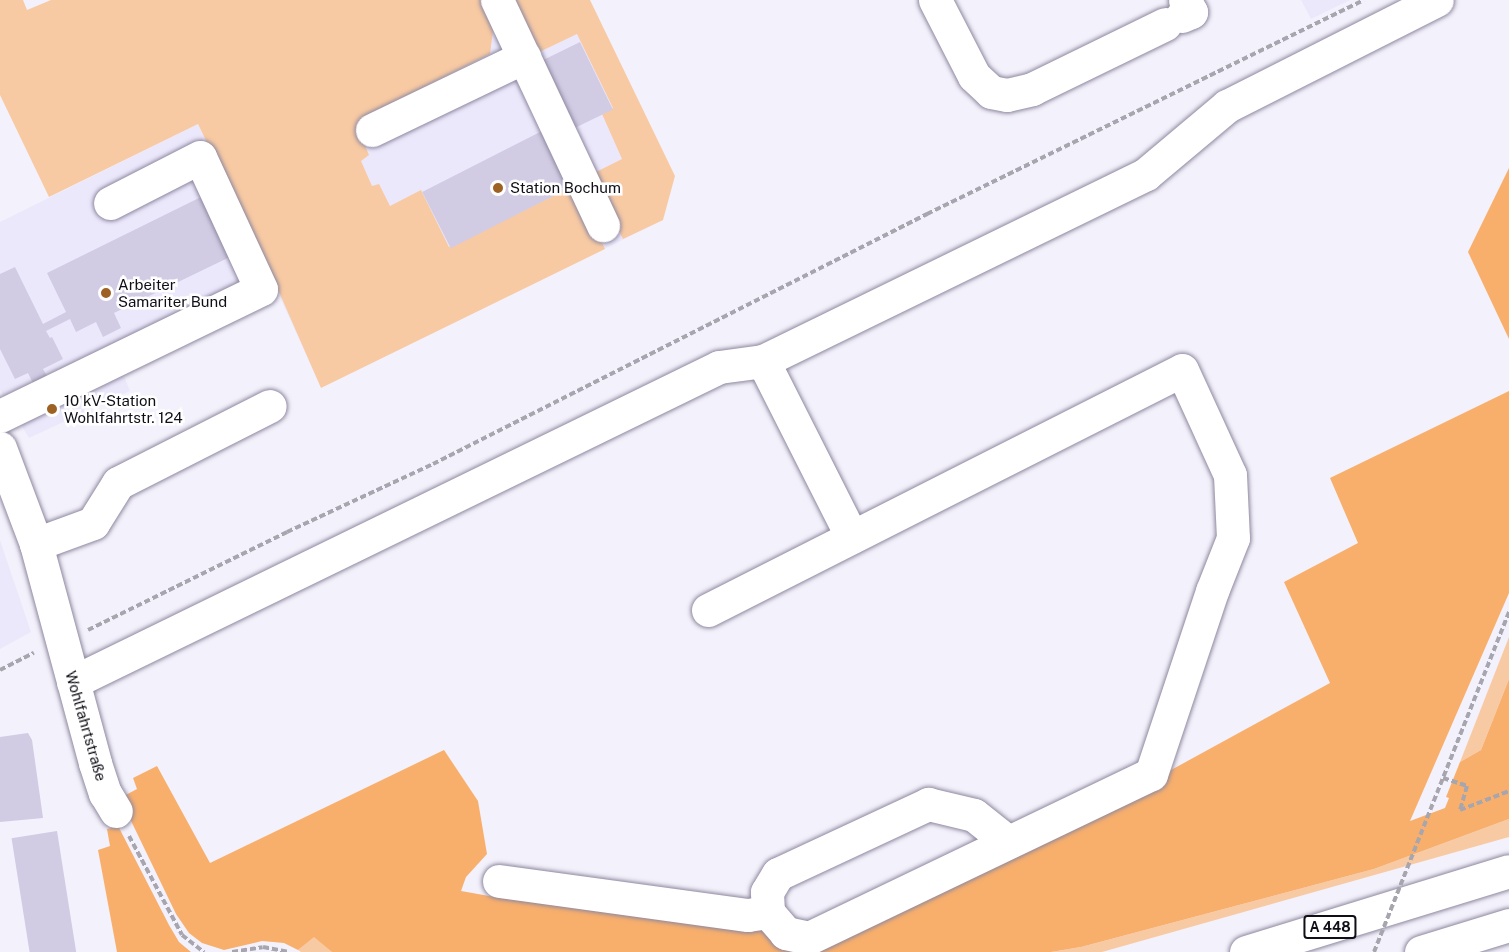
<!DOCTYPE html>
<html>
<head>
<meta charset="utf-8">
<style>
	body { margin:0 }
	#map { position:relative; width:1509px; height:952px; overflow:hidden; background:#f3f1fb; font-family:"Public Sans",sans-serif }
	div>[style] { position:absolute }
	.built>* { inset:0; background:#ece8fc }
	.green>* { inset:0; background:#f8caa3 }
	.forest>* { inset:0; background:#f8af6c }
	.building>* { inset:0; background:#d1cbe4; transform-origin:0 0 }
	.path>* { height:4px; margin-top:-2px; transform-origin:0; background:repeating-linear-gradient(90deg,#a7a5ae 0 6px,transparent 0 9px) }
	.roads { filter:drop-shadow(0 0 2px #8e889f) drop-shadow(0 0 2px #8e889f) }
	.minor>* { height:33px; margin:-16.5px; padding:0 16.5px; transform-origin:16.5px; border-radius:16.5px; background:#fff }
	.highway>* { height:33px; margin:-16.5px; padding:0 16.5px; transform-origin:16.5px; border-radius:16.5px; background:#fff }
	.path-bridge>* { height:4px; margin-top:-2px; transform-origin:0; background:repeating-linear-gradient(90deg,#a7a5ae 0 6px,transparent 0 9px) }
	.dots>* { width:16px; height:16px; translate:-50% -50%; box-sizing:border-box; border:3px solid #fff; border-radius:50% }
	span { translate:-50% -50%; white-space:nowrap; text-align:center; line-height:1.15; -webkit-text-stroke:5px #fff; paint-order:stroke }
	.shield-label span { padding:2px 4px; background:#fff; border:2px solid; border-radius:4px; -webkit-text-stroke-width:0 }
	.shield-label { font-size:14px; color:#100e16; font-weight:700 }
	.poi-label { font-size:15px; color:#100e16 }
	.left { translate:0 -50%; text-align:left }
	.street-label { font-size:15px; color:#100e16 }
</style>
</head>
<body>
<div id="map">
	<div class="built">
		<div style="clip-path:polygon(444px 0,589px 0,663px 220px,321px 387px,278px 293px,122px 371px,130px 391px,29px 438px,0 390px,0 222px,198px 124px,233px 196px)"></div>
		<div style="clip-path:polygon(1301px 0,1350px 0,1311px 19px)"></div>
		<div style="clip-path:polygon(0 540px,31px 632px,0 649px)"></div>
	</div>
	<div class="green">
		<div style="clip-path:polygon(0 0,23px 0,27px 10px,51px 0,488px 0,495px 16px,490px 54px,360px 119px,368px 137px,363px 141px,369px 155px,361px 161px,372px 186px,379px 184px,390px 206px,421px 190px,449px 247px,575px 185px,605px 249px,321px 388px,279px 292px,198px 124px,49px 197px,0 95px)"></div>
		<div style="clip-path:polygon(506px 0,590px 0,675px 176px,663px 220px,623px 239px,594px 181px,596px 172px,622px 159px,602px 114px,613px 108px,577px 34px,533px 55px)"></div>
		<div style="clip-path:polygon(1509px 637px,1509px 679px,1481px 750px,1460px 762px)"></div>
		<div style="clip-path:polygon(1509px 819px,1509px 837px,1102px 952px,1051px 952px,1081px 947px,1374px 869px)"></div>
		<div style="clip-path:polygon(314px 936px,329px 949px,332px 952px,301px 952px,298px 950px)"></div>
	</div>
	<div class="forest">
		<div style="clip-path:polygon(1509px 168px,1509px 339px,1468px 252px)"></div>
		<div style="clip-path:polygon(1509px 391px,1509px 593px,1410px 821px,1445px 808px,1449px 798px,1446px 797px,1460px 762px,1481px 750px,1509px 679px,1509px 819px,1374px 869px,1081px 947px,1051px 952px,332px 952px,314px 937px,298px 950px,284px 943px,262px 941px,224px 950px,202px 943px,189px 933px,176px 914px,120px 798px,137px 789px,133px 778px,157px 766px,210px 863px,444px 750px,478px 801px,487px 854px,466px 877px,461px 891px,506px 899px,536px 892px,763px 923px,786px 940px,1003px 862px,1330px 683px,1284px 582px,1358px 543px,1330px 478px)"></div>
		<div style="clip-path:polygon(114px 818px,169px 925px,179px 942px,191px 952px,117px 952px,98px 850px,110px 846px,107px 829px,111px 828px,109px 821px)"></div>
	</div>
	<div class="building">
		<div style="left:580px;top:42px;width:75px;height:42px;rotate:64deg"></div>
		<div style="left:546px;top:129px;width:63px;height:139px;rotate:63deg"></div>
		<div style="clip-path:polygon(205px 195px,234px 255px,114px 313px,121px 328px,103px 337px,96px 322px,76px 332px,70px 319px,46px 331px,50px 338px,52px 337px,63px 359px,43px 369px,47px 376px,33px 383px,28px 373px,15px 379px,0 349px,0 274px,15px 267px,43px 324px,66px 312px,47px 273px)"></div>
		<div style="clip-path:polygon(28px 733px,32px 740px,43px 818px,0 822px,0 737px)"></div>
		<div style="left:57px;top:831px;width:123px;height:46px;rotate:81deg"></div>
	</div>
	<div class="path">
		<div style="left:88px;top:630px;width:222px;rotate:-26.2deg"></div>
		<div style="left:287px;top:532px;width:161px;rotate:-25deg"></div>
		<div style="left:433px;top:464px;width:554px;rotate:-26.84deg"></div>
		<div style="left:927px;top:214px;width:486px;rotate:-26.1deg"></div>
		<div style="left:0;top:670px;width:38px;rotate:-27deg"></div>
		<div style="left:1443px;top:778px;width:25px;rotate:18deg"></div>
		<div style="left:1467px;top:786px;width:25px;rotate:106deg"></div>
		<div style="left:1460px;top:810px;width:53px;rotate:-21.2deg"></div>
		<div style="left:1437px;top:793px;width:195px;rotate:-68.3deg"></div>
		<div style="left:129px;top:836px;width:112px;rotate:61.8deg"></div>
		<div style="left:182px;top:935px;width:28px;rotate:38deg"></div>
		<div style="left:232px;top:952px;width:31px;rotate:-9deg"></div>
		<div style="left:263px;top:947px;width:25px;rotate:11deg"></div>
	</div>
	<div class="roads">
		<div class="minor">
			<div style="left:497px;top:0;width:249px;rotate:64.8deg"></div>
			<div style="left:935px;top:0;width:85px;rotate:62.8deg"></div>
			<div style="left:974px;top:76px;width:23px;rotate:43deg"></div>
			<div style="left:991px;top:92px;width:16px;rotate:11deg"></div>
			<div style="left:1007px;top:95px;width:26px;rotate:-13deg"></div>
			<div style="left:1032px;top:89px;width:148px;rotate:-26deg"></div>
			<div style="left:1182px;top:16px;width:10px;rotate:-24deg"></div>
			<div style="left:1191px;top:12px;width:13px;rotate:-117deg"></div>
			<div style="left:372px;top:130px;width:169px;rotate:-25.7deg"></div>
			<div style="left:763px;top:361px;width:197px;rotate:63.2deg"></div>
			<div style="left:0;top:416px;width:290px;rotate:-25.9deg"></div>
			<div style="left:261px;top:289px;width:145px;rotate:-114.8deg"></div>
			<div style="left:200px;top:157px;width:101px;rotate:152.9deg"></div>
			<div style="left:0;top:448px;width:103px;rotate:69.4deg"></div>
			<div style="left:36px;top:544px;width:227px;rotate:74.9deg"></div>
			<div style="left:95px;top:763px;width:32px;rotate:72deg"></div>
			<div style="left:105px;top:793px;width:21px;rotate:59deg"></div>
			<div style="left:36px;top:544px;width:61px;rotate:-20.2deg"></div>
			<div style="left:93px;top:523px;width:47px;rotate:-58deg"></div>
			<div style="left:118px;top:483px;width:170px;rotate:-26.9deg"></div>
			<div style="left:708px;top:610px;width:531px;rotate:-26.85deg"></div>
			<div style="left:1182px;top:370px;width:115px;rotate:65.4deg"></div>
			<div style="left:1230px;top:475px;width:63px;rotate:87.3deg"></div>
			<div style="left:1233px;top:538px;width:57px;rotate:111.6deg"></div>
			<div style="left:1212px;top:591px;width:193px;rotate:108.4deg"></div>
			<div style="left:1151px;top:774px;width:379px;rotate:154.4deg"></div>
			<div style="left:809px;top:938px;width:24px;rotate:-168deg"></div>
			<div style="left:786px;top:933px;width:28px;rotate:-131deg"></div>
			<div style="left:768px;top:912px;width:20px;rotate:-93deg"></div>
			<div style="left:767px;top:892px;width:21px;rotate:-59deg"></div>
			<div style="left:778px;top:874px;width:166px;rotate:-25deg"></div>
			<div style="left:928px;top:804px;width:47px;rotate:13.4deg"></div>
			<div style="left:974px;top:815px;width:43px;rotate:38.5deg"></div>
			<div style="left:73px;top:682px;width:719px;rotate:-25.99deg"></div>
			<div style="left:719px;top:367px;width:44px;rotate:-7.8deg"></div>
			<div style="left:763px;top:361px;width:426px;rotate:-26deg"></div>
			<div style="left:1146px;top:174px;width:106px;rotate:-40deg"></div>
			<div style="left:1227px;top:106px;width:235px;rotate:-26.8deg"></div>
			<div style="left:499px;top:881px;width:251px;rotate:7.8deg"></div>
			<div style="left:748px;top:915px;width:20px;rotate:-9deg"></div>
		</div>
		<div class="highway">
			<div style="left:1246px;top:952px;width:275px;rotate:-17.1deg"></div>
			<div style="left:1421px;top:952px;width:92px;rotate:-17.1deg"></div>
		</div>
	</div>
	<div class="path-bridge">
		<div style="left:1374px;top:952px;width:171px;rotate:-68.4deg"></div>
	</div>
	<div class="dots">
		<div style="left:498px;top:188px;background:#9d6123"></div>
		<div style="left:106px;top:293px;background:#9d6123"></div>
		<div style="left:52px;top:409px;background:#9d6123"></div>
	</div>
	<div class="shield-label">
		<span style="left:1330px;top:927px">A 448</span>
	</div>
	<div class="poi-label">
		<span class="left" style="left:510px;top:188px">Station Bochum</span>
		<span class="left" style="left:118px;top:293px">Arbeiter<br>Samariter Bund</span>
		<span class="left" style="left:64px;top:409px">10 kV-Station<br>Wohlfahrtstr. 124</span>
	</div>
	<div class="street-label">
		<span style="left:86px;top:726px;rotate:74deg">Wohlfahrtstraße</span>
	</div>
</div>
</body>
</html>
